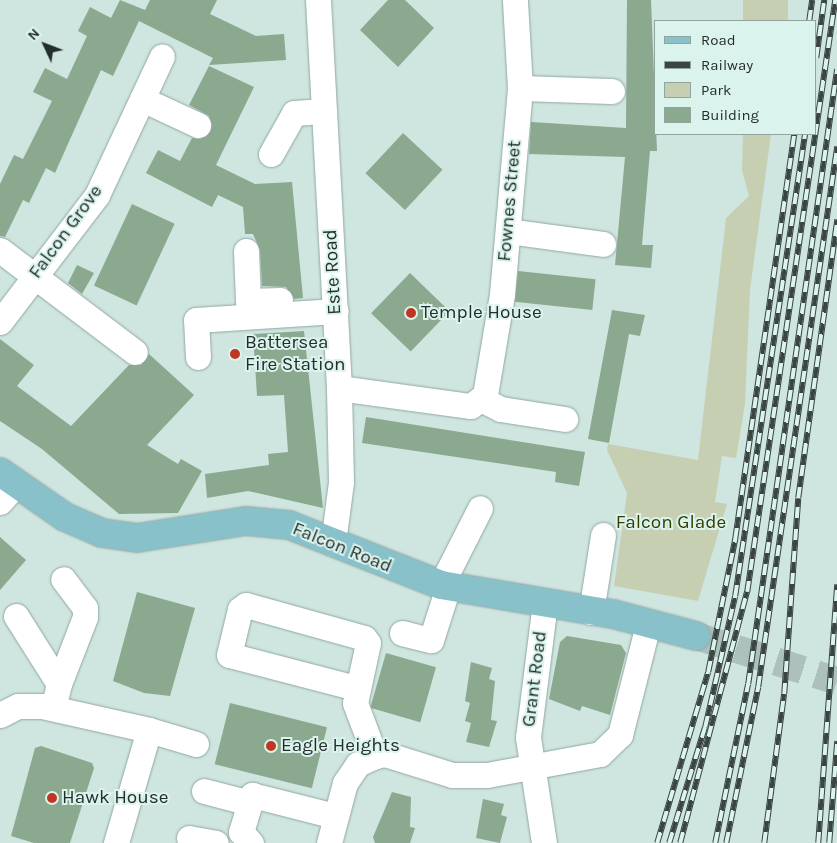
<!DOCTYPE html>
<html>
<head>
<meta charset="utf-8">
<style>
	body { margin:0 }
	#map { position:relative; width:837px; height:843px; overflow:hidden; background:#cee5e0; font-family:Karla,sans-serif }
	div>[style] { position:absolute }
	.green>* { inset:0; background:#c7cfb3; transform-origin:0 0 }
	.building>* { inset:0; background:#8aa98f; transform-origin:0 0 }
	.major-tunnel>* { height:28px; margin-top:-14px; transform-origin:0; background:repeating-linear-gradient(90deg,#acc0bc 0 28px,transparent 0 42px) }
	.roads { filter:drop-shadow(0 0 1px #91a7a2) drop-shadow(0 0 1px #91a7a2) }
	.minor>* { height:25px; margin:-12.5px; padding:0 12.5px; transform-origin:12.5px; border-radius:12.5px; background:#fff }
	.major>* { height:28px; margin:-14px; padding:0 14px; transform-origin:14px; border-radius:14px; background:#88c1ca }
	.rail>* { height:5.5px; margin-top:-2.75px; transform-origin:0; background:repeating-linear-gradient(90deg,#dbf3ed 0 11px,#3a4542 0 22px); box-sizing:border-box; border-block:1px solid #3a4542 }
	.dots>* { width:14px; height:14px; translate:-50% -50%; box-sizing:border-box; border:2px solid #dbf3ed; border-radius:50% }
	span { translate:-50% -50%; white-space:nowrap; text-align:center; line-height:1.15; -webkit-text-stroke:4px #dbf3ed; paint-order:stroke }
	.street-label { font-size:19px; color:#242d2b }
	.poi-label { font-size:19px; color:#242d2b }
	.left { translate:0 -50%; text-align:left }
	.park-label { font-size:19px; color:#333d00 }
	.legend { position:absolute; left:654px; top:20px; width:162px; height:115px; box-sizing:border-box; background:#dbf3ed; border:1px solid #92a49f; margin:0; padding:6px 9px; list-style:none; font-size:15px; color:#242d2b }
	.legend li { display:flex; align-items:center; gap:10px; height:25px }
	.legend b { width:25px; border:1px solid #92a49f }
	.north { position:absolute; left:20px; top:20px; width:50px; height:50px; -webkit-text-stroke:4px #dbf3ed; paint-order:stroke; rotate:313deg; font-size:14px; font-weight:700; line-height:20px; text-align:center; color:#242d2b }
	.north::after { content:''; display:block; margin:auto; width:18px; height:22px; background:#242d2b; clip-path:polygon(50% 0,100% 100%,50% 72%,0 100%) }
</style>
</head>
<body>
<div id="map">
	<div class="green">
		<div style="left:743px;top:0;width:45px;height:21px"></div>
		<div style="clip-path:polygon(743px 134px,771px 134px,750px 290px,745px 404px,736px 458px,722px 456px,715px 502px,727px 504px,698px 601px,614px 586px,627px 493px,607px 450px,608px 444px,698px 460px,726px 218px,749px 196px,742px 170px)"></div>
	</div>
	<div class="building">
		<div style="clip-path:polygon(120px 0,145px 10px,150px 0,217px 0,210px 14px,256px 36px,284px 34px,286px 60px,209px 65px,213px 58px,139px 21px,113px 76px,101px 70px,55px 173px,46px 168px,29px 203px,23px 200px,5px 237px,0 236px,0 184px,14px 155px,23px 159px,52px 101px,33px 92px,45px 68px,67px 79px,87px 36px,78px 31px,90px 7px,111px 18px)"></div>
		<div style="clip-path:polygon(388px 0,405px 0,434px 28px,398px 67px,360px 30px)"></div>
		<div style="clip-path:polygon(627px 0,651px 0,657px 151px,650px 151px,642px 245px,653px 245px,651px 268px,615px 265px,625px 157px,529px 154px,531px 122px,626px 128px)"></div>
		<div style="clip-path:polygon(209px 66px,254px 87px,216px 165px,255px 184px,292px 182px,303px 298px,294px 299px,286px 287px,262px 286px,260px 250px,253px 234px,245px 234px,243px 207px,218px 195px,212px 207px,146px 173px,158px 150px,180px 161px,192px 138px,200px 139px,211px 131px,209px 116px,189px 105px)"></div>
		<div style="left:403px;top:133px;width:54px;height:55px;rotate:43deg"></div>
		<div style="left:132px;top:204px;width:47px;height:90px;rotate:25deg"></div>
		<div style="clip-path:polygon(77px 265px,94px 273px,82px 294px,68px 283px)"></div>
		<div style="left:518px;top:271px;width:78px;height:31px;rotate:6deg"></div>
		<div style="left:410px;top:273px;width:55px;height:56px;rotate:44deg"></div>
		<div style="clip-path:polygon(612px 310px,645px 315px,640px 336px,629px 334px,609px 443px,588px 439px)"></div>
		<div style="clip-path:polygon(304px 331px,323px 508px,248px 491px,207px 498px,205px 474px,269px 465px,268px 454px,288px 452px,284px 395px,257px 396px,253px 334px)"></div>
		<div style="clip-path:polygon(0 339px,34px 365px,17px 386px,71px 426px,129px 365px,141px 365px,149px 354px,194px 395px,147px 445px,178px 464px,181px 459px,202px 471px,178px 513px,119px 514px,42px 449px,0 421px)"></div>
		<div style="clip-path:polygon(366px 417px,585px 452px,579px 486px,555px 482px,556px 472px,362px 443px)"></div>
		<div style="clip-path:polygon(0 537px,26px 560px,0 590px)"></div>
		<div style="clip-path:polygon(137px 592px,195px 608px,170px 696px,144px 693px,113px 681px)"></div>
		<div style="clip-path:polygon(567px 636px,621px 645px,626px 653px,610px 715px,582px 706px,580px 711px,549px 699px,560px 642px)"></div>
		<div style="left:386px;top:653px;width:52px;height:57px;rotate:16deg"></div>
		<div style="clip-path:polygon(471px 662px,492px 668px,489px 679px,495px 681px,491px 720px,497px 721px,489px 747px,466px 742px,471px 723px,465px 721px,470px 703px,465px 701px)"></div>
		<div style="left:230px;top:703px;width:100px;height:63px;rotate:14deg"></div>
		<div style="clip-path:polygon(41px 746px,92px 763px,94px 768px,70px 843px,34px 843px,11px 836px,35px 748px)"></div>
		<div style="clip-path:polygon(392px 792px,411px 797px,410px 827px,415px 828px,410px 843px,375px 843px,373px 837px)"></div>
		<div style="clip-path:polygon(483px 799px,504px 804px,501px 815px,507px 817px,500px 843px,476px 838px)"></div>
	</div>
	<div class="major-tunnel">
		<div style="left:696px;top:636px;width:148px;rotate:17.7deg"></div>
	</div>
	<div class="roads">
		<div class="minor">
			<div style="left:318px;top:0;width:389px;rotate:86.9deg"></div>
			<div style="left:339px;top:388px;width:94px;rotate:88.8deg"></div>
			<div style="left:341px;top:482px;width:62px;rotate:97.5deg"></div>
			<div style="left:520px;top:88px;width:92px;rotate:1.9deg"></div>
			<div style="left:142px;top:99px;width:62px;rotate:24.9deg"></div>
			<div style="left:271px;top:154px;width:47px;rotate:-60.7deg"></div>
			<div style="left:294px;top:113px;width:29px;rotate:-4deg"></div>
			<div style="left:508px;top:231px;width:96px;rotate:7.8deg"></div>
			<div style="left:0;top:250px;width:169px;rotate:37.1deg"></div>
			<div style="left:246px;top:251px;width:50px;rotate:87.7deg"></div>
			<div style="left:248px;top:301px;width:32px;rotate:-2deg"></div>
			<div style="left:0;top:322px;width:160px;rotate:-52.6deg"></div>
			<div style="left:97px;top:195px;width:153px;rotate:-64.9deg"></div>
			<div style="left:198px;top:357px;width:37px;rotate:-93deg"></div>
			<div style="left:196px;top:320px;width:140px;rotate:-3.7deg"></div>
			<div style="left:339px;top:388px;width:133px;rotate:7.8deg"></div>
			<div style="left:471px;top:406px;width:18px;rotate:-38deg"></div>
			<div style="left:485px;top:395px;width:102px;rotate:-80.4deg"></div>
			<div style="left:502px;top:294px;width:207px;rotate:-85deg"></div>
			<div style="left:520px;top:88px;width:88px;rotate:-93.3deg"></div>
			<div style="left:481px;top:399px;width:22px;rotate:27deg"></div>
			<div style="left:501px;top:409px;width:65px;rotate:8.9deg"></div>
			<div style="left:0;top:502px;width:24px;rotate:-48deg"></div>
			<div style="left:441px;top:585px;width:86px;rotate:-63.1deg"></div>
			<div style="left:591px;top:612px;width:78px;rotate:-81.1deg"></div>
			<div style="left:16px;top:616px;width:80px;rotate:57.7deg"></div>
			<div style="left:59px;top:684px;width:12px;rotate:104deg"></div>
			<div style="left:402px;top:633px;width:30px;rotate:14deg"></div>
			<div style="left:431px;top:640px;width:56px;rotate:-72.2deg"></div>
			<div style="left:59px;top:684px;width:72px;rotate:-68.8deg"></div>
			<div style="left:85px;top:617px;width:9px;rotate:-90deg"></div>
			<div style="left:85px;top:608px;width:36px;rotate:-127deg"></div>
			<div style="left:356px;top:688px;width:131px;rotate:-165.4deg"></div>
			<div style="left:229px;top:655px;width:47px;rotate:-76.6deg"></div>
			<div style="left:240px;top:609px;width:7px;rotate:-34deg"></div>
			<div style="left:246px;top:605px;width:123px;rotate:15.6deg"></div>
			<div style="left:364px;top:638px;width:6px;rotate:51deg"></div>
			<div style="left:368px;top:643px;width:61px;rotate:102.2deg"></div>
			<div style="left:355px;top:703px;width:57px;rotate:69.3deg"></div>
			<div style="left:0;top:715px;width:20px;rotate:-27deg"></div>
			<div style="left:18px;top:706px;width:24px"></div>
			<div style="left:42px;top:706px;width:110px;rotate:12.6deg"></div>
			<div style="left:149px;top:730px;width:118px;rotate:106.3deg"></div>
			<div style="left:149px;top:730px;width:49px;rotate:16.6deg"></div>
			<div style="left:204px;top:791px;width:48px;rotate:14.6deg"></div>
			<div style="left:189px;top:838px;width:27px;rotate:10deg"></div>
			<div style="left:251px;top:843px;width:15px;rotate:-132deg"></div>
			<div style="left:241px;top:832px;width:39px;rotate:-73deg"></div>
			<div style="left:252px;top:795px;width:86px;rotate:14.2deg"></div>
			<div style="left:329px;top:843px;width:62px;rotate:-75.1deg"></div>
			<div style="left:345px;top:783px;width:23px;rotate:-56deg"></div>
			<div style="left:358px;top:764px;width:19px;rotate:-25deg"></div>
			<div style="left:375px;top:756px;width:10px;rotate:-11deg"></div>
			<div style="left:385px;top:754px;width:70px;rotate:17.4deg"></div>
			<div style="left:452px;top:775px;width:35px"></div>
			<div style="left:487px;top:775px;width:115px;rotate:-10.5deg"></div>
			<div style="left:600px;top:754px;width:28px;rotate:-44deg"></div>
			<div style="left:620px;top:735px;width:114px;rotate:-75.8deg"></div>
			<div style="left:544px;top:843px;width:107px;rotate:-98.6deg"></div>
			<div style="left:528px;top:737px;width:135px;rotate:-82.8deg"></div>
		</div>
		<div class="major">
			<div style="left:0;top:472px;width:79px;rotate:34.7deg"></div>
			<div style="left:65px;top:517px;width:40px;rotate:23.4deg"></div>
			<div style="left:102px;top:533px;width:35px;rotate:8deg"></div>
			<div style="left:137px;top:538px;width:110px;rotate:-8.9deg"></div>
			<div style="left:246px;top:521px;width:43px;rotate:5.3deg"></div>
			<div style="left:289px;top:525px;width:163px;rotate:21.5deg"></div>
			<div style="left:441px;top:585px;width:174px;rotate:9.6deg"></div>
			<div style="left:613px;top:614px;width:86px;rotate:14.8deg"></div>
		</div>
	</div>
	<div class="rail">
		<div style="left:809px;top:21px;width:21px;rotate:-82deg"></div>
		<div style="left:816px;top:58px;width:59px;rotate:-82.1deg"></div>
		<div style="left:657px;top:843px;width:178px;rotate:-73.4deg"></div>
		<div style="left:708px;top:672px;width:136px;rotate:-78.5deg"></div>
		<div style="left:735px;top:539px;width:409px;rotate:-81.7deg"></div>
		<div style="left:669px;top:843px;width:121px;rotate:-72.8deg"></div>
		<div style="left:705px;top:727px;width:134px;rotate:-77.1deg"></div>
		<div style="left:735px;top:596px;width:467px;rotate:-81.4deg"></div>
		<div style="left:680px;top:843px;width:260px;rotate:-75.1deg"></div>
		<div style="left:747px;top:592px;width:599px;rotate:-81.54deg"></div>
		<div style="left:715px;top:843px;width:162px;rotate:-78.3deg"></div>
		<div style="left:748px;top:684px;width:621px;rotate:-81.77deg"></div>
		<div style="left:726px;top:843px;width:159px;rotate:-78.4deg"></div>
		<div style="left:758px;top:687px;width:546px;rotate:-81.68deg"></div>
		<div style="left:764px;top:843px;width:150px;rotate:-82.4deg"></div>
		<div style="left:784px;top:694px;width:196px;rotate:-85.9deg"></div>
		<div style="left:798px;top:498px;width:281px;rotate:-82deg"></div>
		<div style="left:818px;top:843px;width:259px;rotate:-85.8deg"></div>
		<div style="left:829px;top:843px;width:102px;rotate:-85.5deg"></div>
	</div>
	<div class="dots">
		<div style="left:411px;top:313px;background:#c13523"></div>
		<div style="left:235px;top:354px;background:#c13523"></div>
		<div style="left:271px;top:746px;background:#c13523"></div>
		<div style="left:52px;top:798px;background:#c13523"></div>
	</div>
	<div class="street-label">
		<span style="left:510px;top:201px;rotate:-85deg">Fownes Street</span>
		<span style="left:66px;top:232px;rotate:-54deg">Falcon Grove</span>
		<span style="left:333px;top:272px;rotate:-93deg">Este Road</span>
		<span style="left:342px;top:548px;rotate:22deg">Falcon Road</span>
		<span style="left:535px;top:679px;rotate:-83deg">Grant Road</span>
	</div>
	<div class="poi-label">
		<span class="left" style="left:421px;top:313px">Temple House</span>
		<span class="left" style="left:245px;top:354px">Battersea<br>Fire Station</span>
		<span class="left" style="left:281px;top:746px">Eagle Heights</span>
		<span class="left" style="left:62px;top:798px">Hawk House</span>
	</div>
	<div class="park-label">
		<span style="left:671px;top:523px">Falcon Glade</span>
	</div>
	<ul class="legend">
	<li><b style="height:6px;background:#88c1ca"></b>Road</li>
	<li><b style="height:6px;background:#3a4542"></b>Railway</li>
	<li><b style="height:14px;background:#c7cfb3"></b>Park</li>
	<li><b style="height:14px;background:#8aa98f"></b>Building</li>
	</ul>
	<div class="north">N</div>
</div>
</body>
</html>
